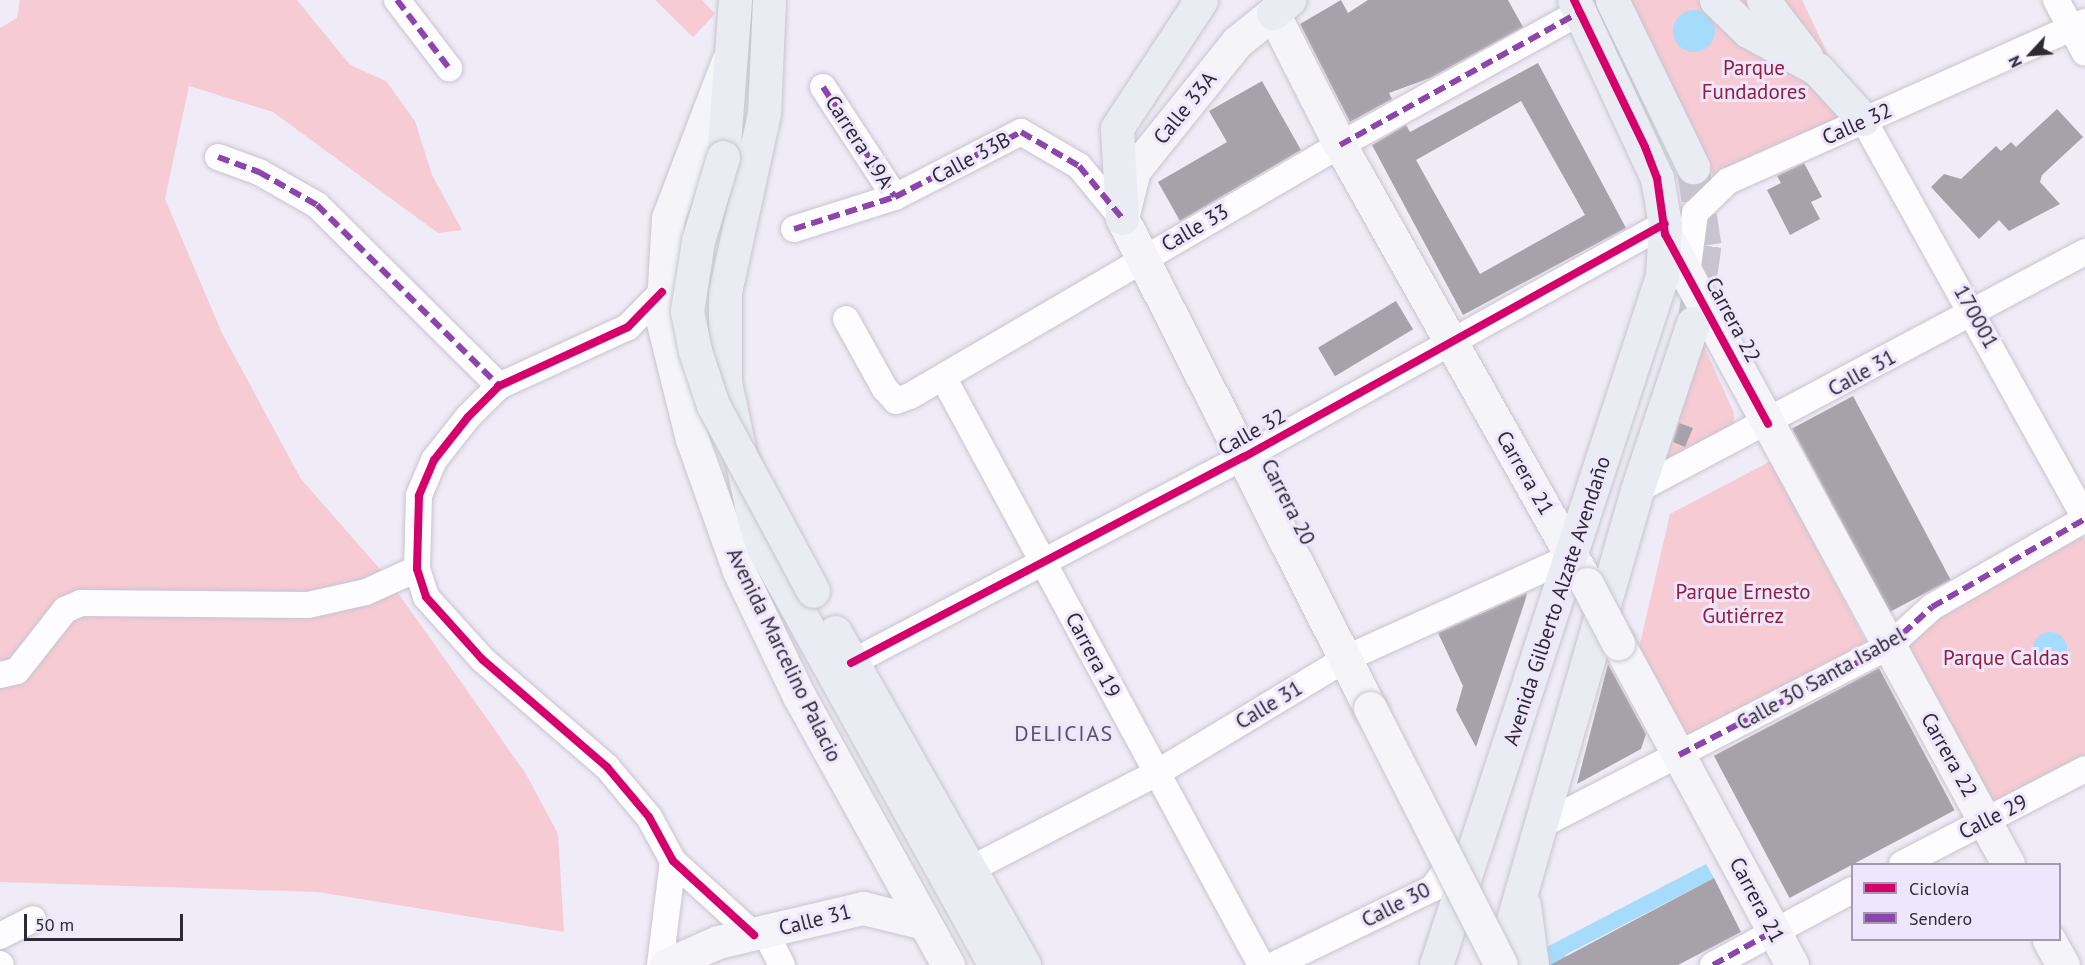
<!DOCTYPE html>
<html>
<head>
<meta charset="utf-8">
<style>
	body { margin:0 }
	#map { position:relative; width:2085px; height:965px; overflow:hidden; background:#efebf7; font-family:"PT Sans",sans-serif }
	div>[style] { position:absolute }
	.green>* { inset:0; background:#f6cbd4 }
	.water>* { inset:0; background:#a6dbfc }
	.round { border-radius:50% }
	.building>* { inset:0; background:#a7a1a9; transform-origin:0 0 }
	.primary-tunnel>* { height:33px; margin-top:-16.5px; transform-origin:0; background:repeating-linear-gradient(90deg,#c8c4d0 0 33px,transparent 0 49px) }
	.roads { filter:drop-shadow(0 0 2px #c8c5ce) drop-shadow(0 0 2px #c8c5ce) }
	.street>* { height:26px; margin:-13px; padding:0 13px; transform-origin:13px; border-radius:13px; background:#fdfcfe }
	.secondary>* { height:33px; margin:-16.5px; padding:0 16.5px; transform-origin:16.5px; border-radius:16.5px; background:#f4f4f9 }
	.primary>* { height:33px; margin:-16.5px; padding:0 16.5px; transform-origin:16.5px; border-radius:16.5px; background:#eaecf4 }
	.bridges { filter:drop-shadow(0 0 2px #c8c5ce) drop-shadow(0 0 2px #c8c5ce) }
	.secondary-bridge>* { height:33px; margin:-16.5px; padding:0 16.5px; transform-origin:16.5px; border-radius:16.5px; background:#f4f4f9 }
	.primary-bridge>* { height:33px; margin:-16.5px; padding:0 16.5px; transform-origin:16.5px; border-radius:16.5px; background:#eaecf4 }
	.quiet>* { height:6px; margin-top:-3px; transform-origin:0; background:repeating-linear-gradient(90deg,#8e44ad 0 12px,transparent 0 18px) }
	.cycleway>* { height:8px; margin:-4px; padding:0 4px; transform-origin:4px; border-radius:4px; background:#d6006c }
	span { translate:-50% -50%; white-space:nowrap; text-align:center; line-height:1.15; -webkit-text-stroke:6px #eee6fc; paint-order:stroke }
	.park-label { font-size:21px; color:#911e3b }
	.street-label { font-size:21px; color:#2d2a33 }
	.neighbourhood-label { font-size:22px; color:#5a5365; letter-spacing:1.5px }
	.legend { position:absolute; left:1851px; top:863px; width:210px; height:78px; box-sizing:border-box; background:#eee6fc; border:2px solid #a19bac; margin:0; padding:8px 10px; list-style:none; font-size:18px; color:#2d2a33 }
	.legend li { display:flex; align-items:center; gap:12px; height:30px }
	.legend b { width:30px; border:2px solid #a19bac }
	.north { position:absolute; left:2001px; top:24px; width:60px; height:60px; -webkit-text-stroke:4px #eee6fc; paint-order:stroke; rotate:244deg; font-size:16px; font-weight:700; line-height:24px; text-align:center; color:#2d2a33 }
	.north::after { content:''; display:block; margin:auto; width:21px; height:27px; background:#2d2a33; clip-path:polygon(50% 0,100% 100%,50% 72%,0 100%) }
	.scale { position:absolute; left:24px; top:914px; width:159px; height:27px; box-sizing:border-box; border:3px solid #2d2a33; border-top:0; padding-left:8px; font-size:18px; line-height:21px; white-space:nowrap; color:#2d2a33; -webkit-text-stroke:4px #eee6fc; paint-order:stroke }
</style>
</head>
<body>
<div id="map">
	<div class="green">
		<div style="clip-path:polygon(20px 0,297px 0,350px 65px,386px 81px,415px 121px,432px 175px,462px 230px,438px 233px,273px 112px,189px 86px,165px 199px,222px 333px,301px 479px,386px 576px,526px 774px,558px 834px,564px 932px,318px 892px,0 882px,0 28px,17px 18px)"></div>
		<div style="clip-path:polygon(655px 0,702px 0,715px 14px,693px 37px)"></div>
		<div style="clip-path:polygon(1625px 0,1802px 0,1862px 126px,1723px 195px)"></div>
		<div style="clip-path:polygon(1701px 340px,1734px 413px,1734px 429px,1662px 468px,1692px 343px)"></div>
		<div style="clip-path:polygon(1771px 461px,1866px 642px,1686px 737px,1639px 648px,1670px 514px)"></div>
		<div style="clip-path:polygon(2076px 524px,2085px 540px,2085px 758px,1996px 806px,1902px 633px)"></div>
	</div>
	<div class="water">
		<div class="round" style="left:1673px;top:10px;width:42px;height:42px"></div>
		<div class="round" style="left:2033px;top:632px;width:34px;height:34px"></div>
		<div style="clip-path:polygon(1706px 864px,1714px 878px,1565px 955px,1570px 965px,1549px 965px,1541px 950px)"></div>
	</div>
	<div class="building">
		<div style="clip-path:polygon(1341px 0,1348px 13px,1368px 0,1508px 0,1523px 27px,1430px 78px,1389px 93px,1392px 99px,1350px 122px,1300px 24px)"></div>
		<div style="clip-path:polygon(evenodd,1538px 63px,1626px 228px,1463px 315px,1372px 145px,1406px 125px,1410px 132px,1538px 63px,1521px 101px,1585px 215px,1480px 274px,1416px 160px,1521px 101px)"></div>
		<div style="clip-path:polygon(1262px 81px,1301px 150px,1180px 221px,1158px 182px,1227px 142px,1209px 111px)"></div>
		<div style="clip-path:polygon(2057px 109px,2083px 137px,2042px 175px,2040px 182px,2060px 204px,2009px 231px,1999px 220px,1979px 239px,1931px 187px,1944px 174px,1961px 179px,1996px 146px,2001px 151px,2011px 142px,2016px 147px)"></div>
		<div style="clip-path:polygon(1804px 163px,1822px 197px,1811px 202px,1820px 219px,1790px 235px,1767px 190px,1781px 183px,1777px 176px)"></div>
		<div style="left:1396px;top:301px;width:33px;height:91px;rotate:59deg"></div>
		<div style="left:1853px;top:396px;width:208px;height:69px;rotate:62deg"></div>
		<div style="clip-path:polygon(1679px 423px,1693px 428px,1685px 447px,1673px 442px)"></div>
		<div style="clip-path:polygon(1527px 593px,1525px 601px,1476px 747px,1456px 710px,1463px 686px,1438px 633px)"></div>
		<div style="clip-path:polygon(1608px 664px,1646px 734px,1641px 749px,1577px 784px)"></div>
		<div style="left:1879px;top:668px;width:161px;height:187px;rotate:62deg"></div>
		<div style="clip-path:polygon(1714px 878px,1741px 932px,1678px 965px,1550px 965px)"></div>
	</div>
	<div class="primary-tunnel">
		<div style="left:1693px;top:167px;width:79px;rotate:81.3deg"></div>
		<div style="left:1705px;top:245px;width:71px;rotate:98.1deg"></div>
	</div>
	<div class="roads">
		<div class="street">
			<div style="left:397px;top:0;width:86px;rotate:52.6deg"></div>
			<div style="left:2056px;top:0;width:60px;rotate:61.3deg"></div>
			<div style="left:823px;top:87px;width:131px;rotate:56.8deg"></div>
			<div style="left:1863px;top:119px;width:457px;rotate:60.9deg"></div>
			<div style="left:218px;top:157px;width:44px;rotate:20.1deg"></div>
			<div style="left:259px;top:172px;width:67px;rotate:29.6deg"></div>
			<div style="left:317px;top:205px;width:257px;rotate:44.8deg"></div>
			<div style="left:794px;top:229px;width:106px;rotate:-17.6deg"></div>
			<div style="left:895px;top:197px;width:142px;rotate:-27.3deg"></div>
			<div style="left:1021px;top:132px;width:67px;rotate:30.4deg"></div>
			<div style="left:1079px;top:166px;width:67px;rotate:50.4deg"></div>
			<div style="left:1687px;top:274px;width:62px;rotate:-82.5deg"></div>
			<div style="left:1695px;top:213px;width:46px;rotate:-44.1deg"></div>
			<div style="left:1728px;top:181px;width:391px;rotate:-24deg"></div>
			<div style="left:662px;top:292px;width:49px;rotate:134.2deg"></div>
			<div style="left:628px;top:327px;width:142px;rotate:155.4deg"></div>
			<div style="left:499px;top:386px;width:44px;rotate:135deg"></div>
			<div style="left:468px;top:417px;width:55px;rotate:128.3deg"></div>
			<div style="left:434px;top:460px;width:39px;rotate:113deg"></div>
			<div style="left:419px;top:496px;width:73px;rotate:91.6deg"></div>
			<div style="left:417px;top:569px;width:29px;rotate:72deg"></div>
			<div style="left:426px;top:597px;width:85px;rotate:47.9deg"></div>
			<div style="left:483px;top:660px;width:164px;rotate:40.8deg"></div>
			<div style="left:607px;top:767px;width:65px;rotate:50deg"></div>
			<div style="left:649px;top:817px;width:50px;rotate:61.4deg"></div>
			<div style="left:673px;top:861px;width:110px;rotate:42.4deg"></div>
			<div style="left:846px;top:319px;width:80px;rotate:60.9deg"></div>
			<div style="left:885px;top:389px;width:16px;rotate:47deg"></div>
			<div style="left:896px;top:401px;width:15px;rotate:-20deg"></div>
			<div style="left:910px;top:396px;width:498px;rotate:-30.3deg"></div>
			<div style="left:1340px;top:145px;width:274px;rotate:-29deg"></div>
			<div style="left:943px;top:377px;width:668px;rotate:61.59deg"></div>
			<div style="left:1637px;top:490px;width:507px;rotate:-27.98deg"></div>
			<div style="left:851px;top:663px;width:444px;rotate:-27.7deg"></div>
			<div style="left:1244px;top:457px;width:481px;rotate:-29deg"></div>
			<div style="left:0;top:675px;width:17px;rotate:-13deg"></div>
			<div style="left:17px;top:671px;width:78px;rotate:-51.8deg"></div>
			<div style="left:65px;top:610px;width:17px;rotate:-24deg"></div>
			<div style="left:81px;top:603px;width:227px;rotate:0.5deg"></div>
			<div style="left:308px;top:605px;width:59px;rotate:-12.6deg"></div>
			<div style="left:366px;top:592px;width:56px;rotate:-24.3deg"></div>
			<div style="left:1545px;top:823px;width:387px;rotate:-27.2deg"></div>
			<div style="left:1889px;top:646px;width:58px;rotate:-42.2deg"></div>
			<div style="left:1932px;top:607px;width:177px;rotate:-29.9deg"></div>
			<div style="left:1902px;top:864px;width:206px;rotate:-27.4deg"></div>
			<div style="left:973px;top:868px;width:207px;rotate:-27.3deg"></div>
			<div style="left:1157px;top:773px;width:222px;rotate:-31.2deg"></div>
			<div style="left:1347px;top:658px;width:248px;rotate:-24.3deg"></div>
			<div style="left:765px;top:932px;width:37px;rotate:63deg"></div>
			<div style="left:0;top:936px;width:37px;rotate:-27deg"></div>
			<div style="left:0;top:964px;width:1px;rotate:45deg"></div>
			<div style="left:660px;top:965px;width:105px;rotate:-82.9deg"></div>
			<div style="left:1274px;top:965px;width:177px;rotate:-25.8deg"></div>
			<div style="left:1433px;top:888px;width:28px;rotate:-55deg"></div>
			<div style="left:1449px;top:865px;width:13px;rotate:-103deg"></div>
			<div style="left:1713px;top:965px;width:158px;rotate:-28.3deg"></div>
		</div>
		<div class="secondary">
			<div style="left:1273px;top:13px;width:46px;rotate:141.1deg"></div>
			<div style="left:1237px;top:42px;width:164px;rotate:128.8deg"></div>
			<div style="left:1134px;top:170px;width:49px;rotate:104deg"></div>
			<div style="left:1122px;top:218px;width:549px;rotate:63.16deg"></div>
			<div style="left:1273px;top:13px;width:148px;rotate:63.1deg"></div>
			<div style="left:1340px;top:145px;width:493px;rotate:60.6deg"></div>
			<div style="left:728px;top:61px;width:168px;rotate:110.9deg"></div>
			<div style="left:668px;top:218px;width:101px;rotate:93.4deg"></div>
			<div style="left:662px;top:319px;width:124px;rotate:76deg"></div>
			<div style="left:692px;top:439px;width:140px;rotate:70.4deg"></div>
			<div style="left:739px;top:571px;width:139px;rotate:64.4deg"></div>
			<div style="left:799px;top:696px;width:308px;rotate:61deg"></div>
			<div style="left:1665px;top:234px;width:717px;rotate:61.43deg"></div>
			<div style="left:1618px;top:643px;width:366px;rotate:61.6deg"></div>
			<div style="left:2049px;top:940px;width:29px;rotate:61deg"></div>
			<div style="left:666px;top:965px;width:57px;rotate:-23.9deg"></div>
			<div style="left:718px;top:942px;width:149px;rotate:-13.2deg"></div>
			<div style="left:863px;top:908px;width:63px;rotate:13.8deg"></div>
		</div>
		<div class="primary">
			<div style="left:769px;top:0;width:113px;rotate:92.5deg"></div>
			<div style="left:764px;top:113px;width:183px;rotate:102.3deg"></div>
			<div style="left:725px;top:292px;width:90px;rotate:90deg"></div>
			<div style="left:725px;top:382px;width:136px;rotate:78.1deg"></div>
			<div style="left:753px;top:515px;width:31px;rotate:73deg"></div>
			<div style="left:762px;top:545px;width:480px;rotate:61deg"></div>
			<div style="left:1612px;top:0;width:186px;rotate:64.1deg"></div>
			<div style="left:1716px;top:0;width:45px;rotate:44.1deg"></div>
			<div style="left:1748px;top:31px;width:79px;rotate:28.8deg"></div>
			<div style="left:1817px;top:69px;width:68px;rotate:47.4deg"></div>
			<div style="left:1763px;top:0;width:71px;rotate:52.5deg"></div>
			<div style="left:1273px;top:13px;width:21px;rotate:-39deg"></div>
			<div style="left:723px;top:157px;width:157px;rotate:-85.6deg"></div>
			<div style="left:1122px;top:218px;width:90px;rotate:-93.2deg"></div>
			<div style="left:1117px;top:128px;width:153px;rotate:-56.7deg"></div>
			<div style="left:835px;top:632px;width:383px;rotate:60.4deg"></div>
			<div style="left:1524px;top:905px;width:61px;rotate:82.4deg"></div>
			<div style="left:1436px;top:965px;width:725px;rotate:-71.84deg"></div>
			<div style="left:1662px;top:276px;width:52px;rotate:-86.7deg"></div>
			<div style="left:1665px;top:224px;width:47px;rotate:-99.9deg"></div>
			<div style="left:1657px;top:178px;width:196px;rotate:-115deg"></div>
			<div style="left:1500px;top:965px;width:494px;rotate:-73.9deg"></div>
			<div style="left:1637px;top:490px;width:176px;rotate:-71.5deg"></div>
		</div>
	</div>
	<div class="bridges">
		<div class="secondary-bridge">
			<div style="left:1587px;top:584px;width:67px;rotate:62.3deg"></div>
			<div style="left:1370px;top:708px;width:288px;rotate:63deg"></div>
		</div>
		<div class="primary-bridge">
			<div style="left:723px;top:157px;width:88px;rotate:106.6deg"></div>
			<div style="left:698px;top:241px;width:71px;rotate:98.9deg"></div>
			<div style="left:687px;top:311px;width:41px;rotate:78.7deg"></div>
			<div style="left:695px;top:351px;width:57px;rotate:71.6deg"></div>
			<div style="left:713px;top:405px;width:211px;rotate:61.7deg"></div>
		</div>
	</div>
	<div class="quiet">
		<div style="left:397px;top:0;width:86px;rotate:52.6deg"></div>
		<div style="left:823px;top:87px;width:131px;rotate:56.8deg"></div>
		<div style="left:1340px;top:145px;width:274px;rotate:-29deg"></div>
		<div style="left:218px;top:157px;width:44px;rotate:20.1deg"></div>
		<div style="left:259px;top:172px;width:67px;rotate:29.6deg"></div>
		<div style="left:317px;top:205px;width:257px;rotate:44.8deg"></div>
		<div style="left:794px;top:229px;width:106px;rotate:-17.6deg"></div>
		<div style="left:895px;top:197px;width:142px;rotate:-27.3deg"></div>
		<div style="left:1021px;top:132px;width:67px;rotate:30.4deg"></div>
		<div style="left:1079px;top:166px;width:67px;rotate:50.4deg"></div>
		<div style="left:1679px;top:755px;width:237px;rotate:-27.4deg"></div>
		<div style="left:1889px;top:646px;width:58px;rotate:-42.2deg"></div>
		<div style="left:1932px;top:607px;width:177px;rotate:-29.9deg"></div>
		<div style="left:1713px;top:965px;width:70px;rotate:-29.1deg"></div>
	</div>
	<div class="cycleway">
		<div style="left:1574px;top:0;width:163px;rotate:64.2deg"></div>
		<div style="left:1645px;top:147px;width:33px;rotate:69deg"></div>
		<div style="left:1657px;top:178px;width:57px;rotate:81.9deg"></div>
		<div style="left:1665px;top:234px;width:216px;rotate:61.5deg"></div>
		<div style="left:662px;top:292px;width:49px;rotate:134.2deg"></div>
		<div style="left:628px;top:327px;width:142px;rotate:155.4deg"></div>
		<div style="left:499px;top:386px;width:44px;rotate:135deg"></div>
		<div style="left:468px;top:417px;width:55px;rotate:128.3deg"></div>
		<div style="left:434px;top:460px;width:39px;rotate:113deg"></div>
		<div style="left:419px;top:496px;width:73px;rotate:91.6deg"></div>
		<div style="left:417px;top:569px;width:29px;rotate:72deg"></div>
		<div style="left:426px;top:597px;width:85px;rotate:47.9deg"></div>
		<div style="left:483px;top:660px;width:164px;rotate:40.8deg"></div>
		<div style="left:607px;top:767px;width:65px;rotate:50deg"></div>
		<div style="left:649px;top:817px;width:50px;rotate:61.4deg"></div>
		<div style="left:673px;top:861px;width:110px;rotate:42.4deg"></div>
		<div style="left:851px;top:663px;width:444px;rotate:-27.7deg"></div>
		<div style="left:1244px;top:457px;width:481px;rotate:-29deg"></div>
	</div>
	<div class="park-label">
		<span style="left:1754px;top:80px">Parque<br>Fundadores</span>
		<span style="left:1743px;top:604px">Parque Ernesto<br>Gutiérrez</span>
		<span style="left:2006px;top:658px">Parque Caldas</span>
	</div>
	<div class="street-label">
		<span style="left:1185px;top:108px;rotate:-51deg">Calle 33A</span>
		<span style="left:1857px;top:124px;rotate:-24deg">Calle 32</span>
		<span style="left:859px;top:142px;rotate:57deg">Carrera 19A</span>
		<span style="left:971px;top:158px;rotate:-28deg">Calle 33B</span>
		<span style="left:1195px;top:228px;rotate:-30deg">Calle 33</span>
		<span style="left:1976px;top:317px;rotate:61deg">170001</span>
		<span style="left:1733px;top:320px;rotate:62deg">Carrera 22</span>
		<span style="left:1862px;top:373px;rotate:-29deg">Calle 31</span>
		<span style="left:1252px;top:432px;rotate:-29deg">Calle 32</span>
		<span style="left:1525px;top:473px;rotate:60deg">Carrera 21</span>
		<span style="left:1288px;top:502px;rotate:63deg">Carrera 20</span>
		<span style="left:1557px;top:601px;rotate:-72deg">Avenida Gilberto Alzate Avendaño</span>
		<span style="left:784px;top:655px;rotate:64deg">Avenida Marcelino Palacio</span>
		<span style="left:1093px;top:655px;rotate:62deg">Carrera 19</span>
		<span style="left:1821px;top:679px;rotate:-29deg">Calle 30 Santa Isabel</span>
		<span style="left:1269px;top:705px;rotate:-31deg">Calle 31</span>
		<span style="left:1949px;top:755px;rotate:61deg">Carrera 22</span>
		<span style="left:1993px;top:817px;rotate:-27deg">Calle 29</span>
		<span style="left:1757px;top:900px;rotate:62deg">Carrera 21</span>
		<span style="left:1396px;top:905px;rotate:-27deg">Calle 30</span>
		<span style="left:815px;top:920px;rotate:-14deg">Calle 31</span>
	</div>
	<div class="neighbourhood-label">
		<span style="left:1064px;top:734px">DELICIAS</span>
	</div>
	<ul class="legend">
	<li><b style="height:8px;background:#d6006c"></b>Ciclovía</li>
	<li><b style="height:8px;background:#8e44ad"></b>Sendero</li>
	</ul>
	<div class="north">N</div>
	<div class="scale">50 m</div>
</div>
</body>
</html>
